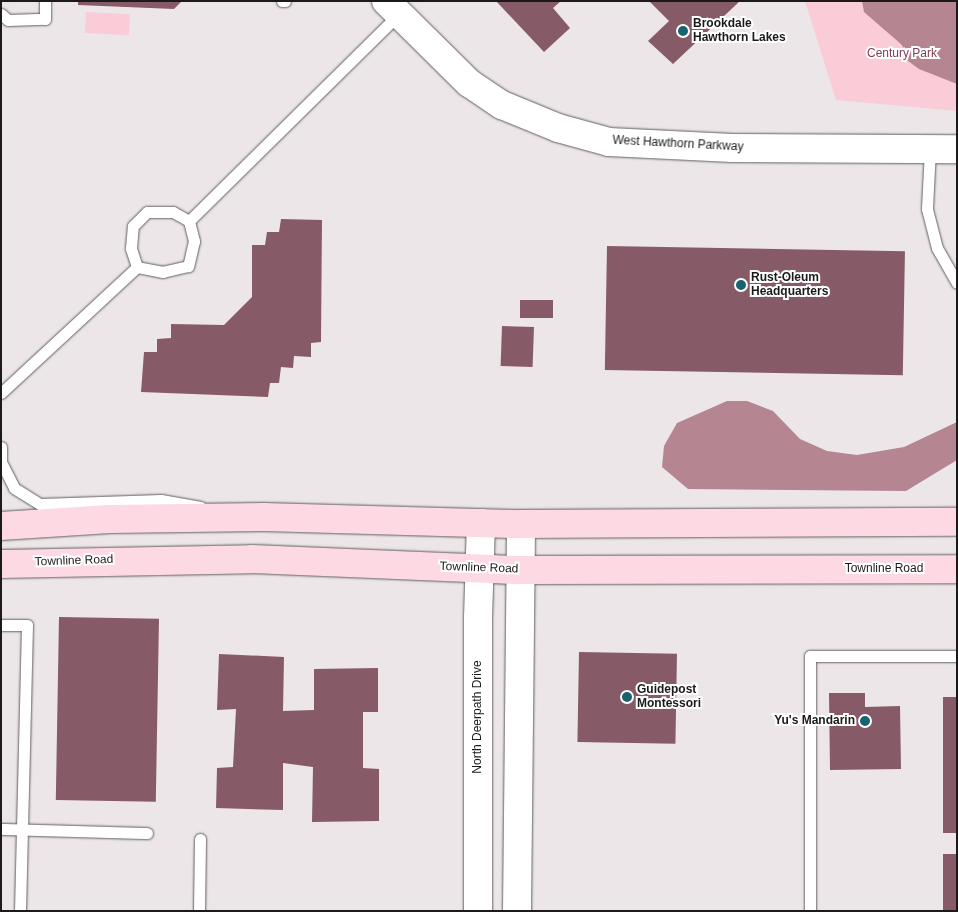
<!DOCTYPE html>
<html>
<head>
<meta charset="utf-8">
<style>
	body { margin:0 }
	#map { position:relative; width:958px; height:912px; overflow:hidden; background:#ece6e8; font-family:Helvetica,sans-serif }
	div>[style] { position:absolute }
	.green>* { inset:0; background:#f9ccd8; transform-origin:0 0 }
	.water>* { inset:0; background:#b58592 }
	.building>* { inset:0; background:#875a68; transform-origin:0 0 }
	.roads { filter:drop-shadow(0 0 1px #625e5f) drop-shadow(0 0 1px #625e5f) }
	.service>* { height:11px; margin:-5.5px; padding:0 5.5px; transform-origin:5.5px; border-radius:5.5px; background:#fff }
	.tertiary>* { height:28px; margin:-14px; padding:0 14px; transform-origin:14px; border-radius:14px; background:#fff }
	.primary>* { height:28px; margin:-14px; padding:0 14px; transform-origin:14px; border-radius:14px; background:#fdd9e3 }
	.dots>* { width:14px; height:14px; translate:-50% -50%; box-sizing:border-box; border:2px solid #fff; border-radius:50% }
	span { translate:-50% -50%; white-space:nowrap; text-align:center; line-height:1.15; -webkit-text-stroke:4px #fff; paint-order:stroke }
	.poi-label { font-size:12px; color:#1b191a; font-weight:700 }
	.left { translate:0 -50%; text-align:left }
	.right { translate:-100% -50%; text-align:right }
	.park-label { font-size:12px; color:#7f3f54 }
	.street-label { font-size:12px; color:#1b191a }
	.frame { position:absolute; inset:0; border:2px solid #1b191a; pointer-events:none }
</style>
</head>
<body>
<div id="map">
	<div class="green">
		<div style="clip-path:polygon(805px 1px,957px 1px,957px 111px,836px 100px)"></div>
		<div style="left:86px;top:12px;width:44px;height:21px;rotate:3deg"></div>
	</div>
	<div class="water">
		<div style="clip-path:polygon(862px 1px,957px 1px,957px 84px,919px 69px,908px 61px,902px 45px,864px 12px)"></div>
		<div style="clip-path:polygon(727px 401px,747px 401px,773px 411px,800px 439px,827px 451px,857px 455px,904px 447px,957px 422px,957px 460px,906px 491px,688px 489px,662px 467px,664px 446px,677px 423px)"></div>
	</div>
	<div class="building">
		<div style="clip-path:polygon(78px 1px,182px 1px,174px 9px,78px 5px)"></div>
		<div style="clip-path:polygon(496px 1px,561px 1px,553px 8px,570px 28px,544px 52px)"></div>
		<div style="clip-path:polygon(649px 1px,740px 1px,673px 64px,648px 41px,669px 21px)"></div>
		<div style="clip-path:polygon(281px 219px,322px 220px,321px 342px,311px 343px,311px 357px,294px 356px,293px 368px,281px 367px,279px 383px,270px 383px,268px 397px,141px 392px,144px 352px,157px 352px,157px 339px,171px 338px,171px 324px,224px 325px,252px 297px,252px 245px,265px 245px,267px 232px,279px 232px)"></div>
		<div style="left:607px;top:246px;width:298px;height:124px;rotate:1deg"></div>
		<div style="left:520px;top:300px;width:33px;height:18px"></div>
		<div style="left:502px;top:326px;width:32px;height:40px;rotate:2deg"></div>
		<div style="left:59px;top:617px;width:100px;height:183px;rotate:1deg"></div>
		<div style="left:579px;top:652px;width:98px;height:90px;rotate:1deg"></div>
		<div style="clip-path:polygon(219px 654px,284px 657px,283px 711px,314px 710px,314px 669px,378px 668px,378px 712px,363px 712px,363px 768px,379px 769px,379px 821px,312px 822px,313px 767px,283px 763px,283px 810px,216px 808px,217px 768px,233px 767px,236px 709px,217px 710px)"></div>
		<div style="clip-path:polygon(829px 693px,865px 693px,865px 707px,900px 706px,901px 769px,830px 770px)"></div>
		<div style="left:957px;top:697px;width:136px;height:14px;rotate:90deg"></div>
		<div style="left:943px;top:854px;width:14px;height:57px"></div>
	</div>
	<div class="roads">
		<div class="service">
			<div style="left:282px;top:1px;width:3px"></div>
			<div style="left:1px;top:14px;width:9px;rotate:41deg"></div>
			<div style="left:8px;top:20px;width:37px;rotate:-2deg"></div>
			<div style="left:45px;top:19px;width:18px;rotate:-90deg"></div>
			<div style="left:930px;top:149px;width:60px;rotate:92.9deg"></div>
			<div style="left:927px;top:209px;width:40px;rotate:75.6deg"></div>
			<div style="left:937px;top:248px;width:40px;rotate:60.3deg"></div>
			<div style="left:147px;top:212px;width:26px"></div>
			<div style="left:173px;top:212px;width:18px;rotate:29deg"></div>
			<div style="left:189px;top:221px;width:21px;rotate:76deg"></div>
			<div style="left:194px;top:241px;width:26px;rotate:103deg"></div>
			<div style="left:188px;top:266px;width:26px;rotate:167deg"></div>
			<div style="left:163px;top:272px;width:26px;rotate:-169deg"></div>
			<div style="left:137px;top:267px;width:20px;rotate:-108deg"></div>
			<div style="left:131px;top:248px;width:22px;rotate:-85deg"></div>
			<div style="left:133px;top:226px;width:20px;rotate:-45deg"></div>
			<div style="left:189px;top:221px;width:295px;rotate:-44.6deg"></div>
			<div style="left:1px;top:393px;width:185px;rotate:-42.8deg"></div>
			<div style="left:1px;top:447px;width:15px;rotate:90deg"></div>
			<div style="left:1px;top:462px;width:29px;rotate:63deg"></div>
			<div style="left:14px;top:488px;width:31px;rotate:32deg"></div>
			<div style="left:40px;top:504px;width:121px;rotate:-1.9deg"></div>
			<div style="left:161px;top:500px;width:40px;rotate:10deg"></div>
			<div style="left:1px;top:625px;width:26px"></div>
			<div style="left:27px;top:625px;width:286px;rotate:91.4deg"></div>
			<div style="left:1px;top:829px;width:146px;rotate:1.6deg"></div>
			<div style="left:199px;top:911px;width:72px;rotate:-89.2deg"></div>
			<div style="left:810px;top:911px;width:255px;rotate:-90deg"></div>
			<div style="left:810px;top:656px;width:147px"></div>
		</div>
		<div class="tertiary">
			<div style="left:386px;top:1px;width:117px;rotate:44.7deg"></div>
			<div style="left:469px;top:83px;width:40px;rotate:34deg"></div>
			<div style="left:502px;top:105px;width:61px;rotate:22.3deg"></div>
			<div style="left:558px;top:128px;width:53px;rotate:15.4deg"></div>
			<div style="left:609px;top:142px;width:123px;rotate:2.8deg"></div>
			<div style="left:732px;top:148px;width:225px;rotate:0.3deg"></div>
			<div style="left:478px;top:911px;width:293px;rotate:-90deg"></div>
			<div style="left:478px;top:618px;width:95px;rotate:-88.2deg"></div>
			<div style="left:517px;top:911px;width:387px;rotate:-89.4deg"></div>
		</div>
		<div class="primary">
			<div style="left:1px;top:526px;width:109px;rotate:-3.7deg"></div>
			<div style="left:110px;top:519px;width:154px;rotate:-0.7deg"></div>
			<div style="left:264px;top:517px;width:257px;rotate:1.6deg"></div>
			<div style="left:521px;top:524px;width:436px;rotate:-0.3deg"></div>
			<div style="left:1px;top:564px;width:251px;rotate:-1.1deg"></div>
			<div style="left:252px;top:559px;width:267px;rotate:2.4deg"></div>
			<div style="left:519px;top:570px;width:438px;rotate:-0.1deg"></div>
		</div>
	</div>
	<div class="dots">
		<div style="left:683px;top:31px;background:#18636f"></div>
		<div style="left:741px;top:285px;background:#18636f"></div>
		<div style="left:627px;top:697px;background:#18636f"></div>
		<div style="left:865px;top:721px;background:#18636f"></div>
	</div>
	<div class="poi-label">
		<span class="left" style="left:693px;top:31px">Brookdale<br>Hawthorn Lakes</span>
		<span class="left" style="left:751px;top:285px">Rust-Oleum<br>Headquarters</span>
		<span class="left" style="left:637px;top:697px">Guidepost<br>Montessori</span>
		<span class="right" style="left:855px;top:721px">Yu's Mandarin</span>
	</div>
	<div class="park-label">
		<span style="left:902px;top:54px">Century Park</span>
	</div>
	<div class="street-label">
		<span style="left:678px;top:144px;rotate:3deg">West Hawthorn Parkway</span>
		<span style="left:74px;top:561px;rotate:-2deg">Townline Road</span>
		<span style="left:479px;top:568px;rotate:2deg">Townline Road</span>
		<span style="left:884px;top:569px">Townline Road</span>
		<span style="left:478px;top:717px;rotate:-90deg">North Deerpath Drive</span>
	</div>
	<div class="frame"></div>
</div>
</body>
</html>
